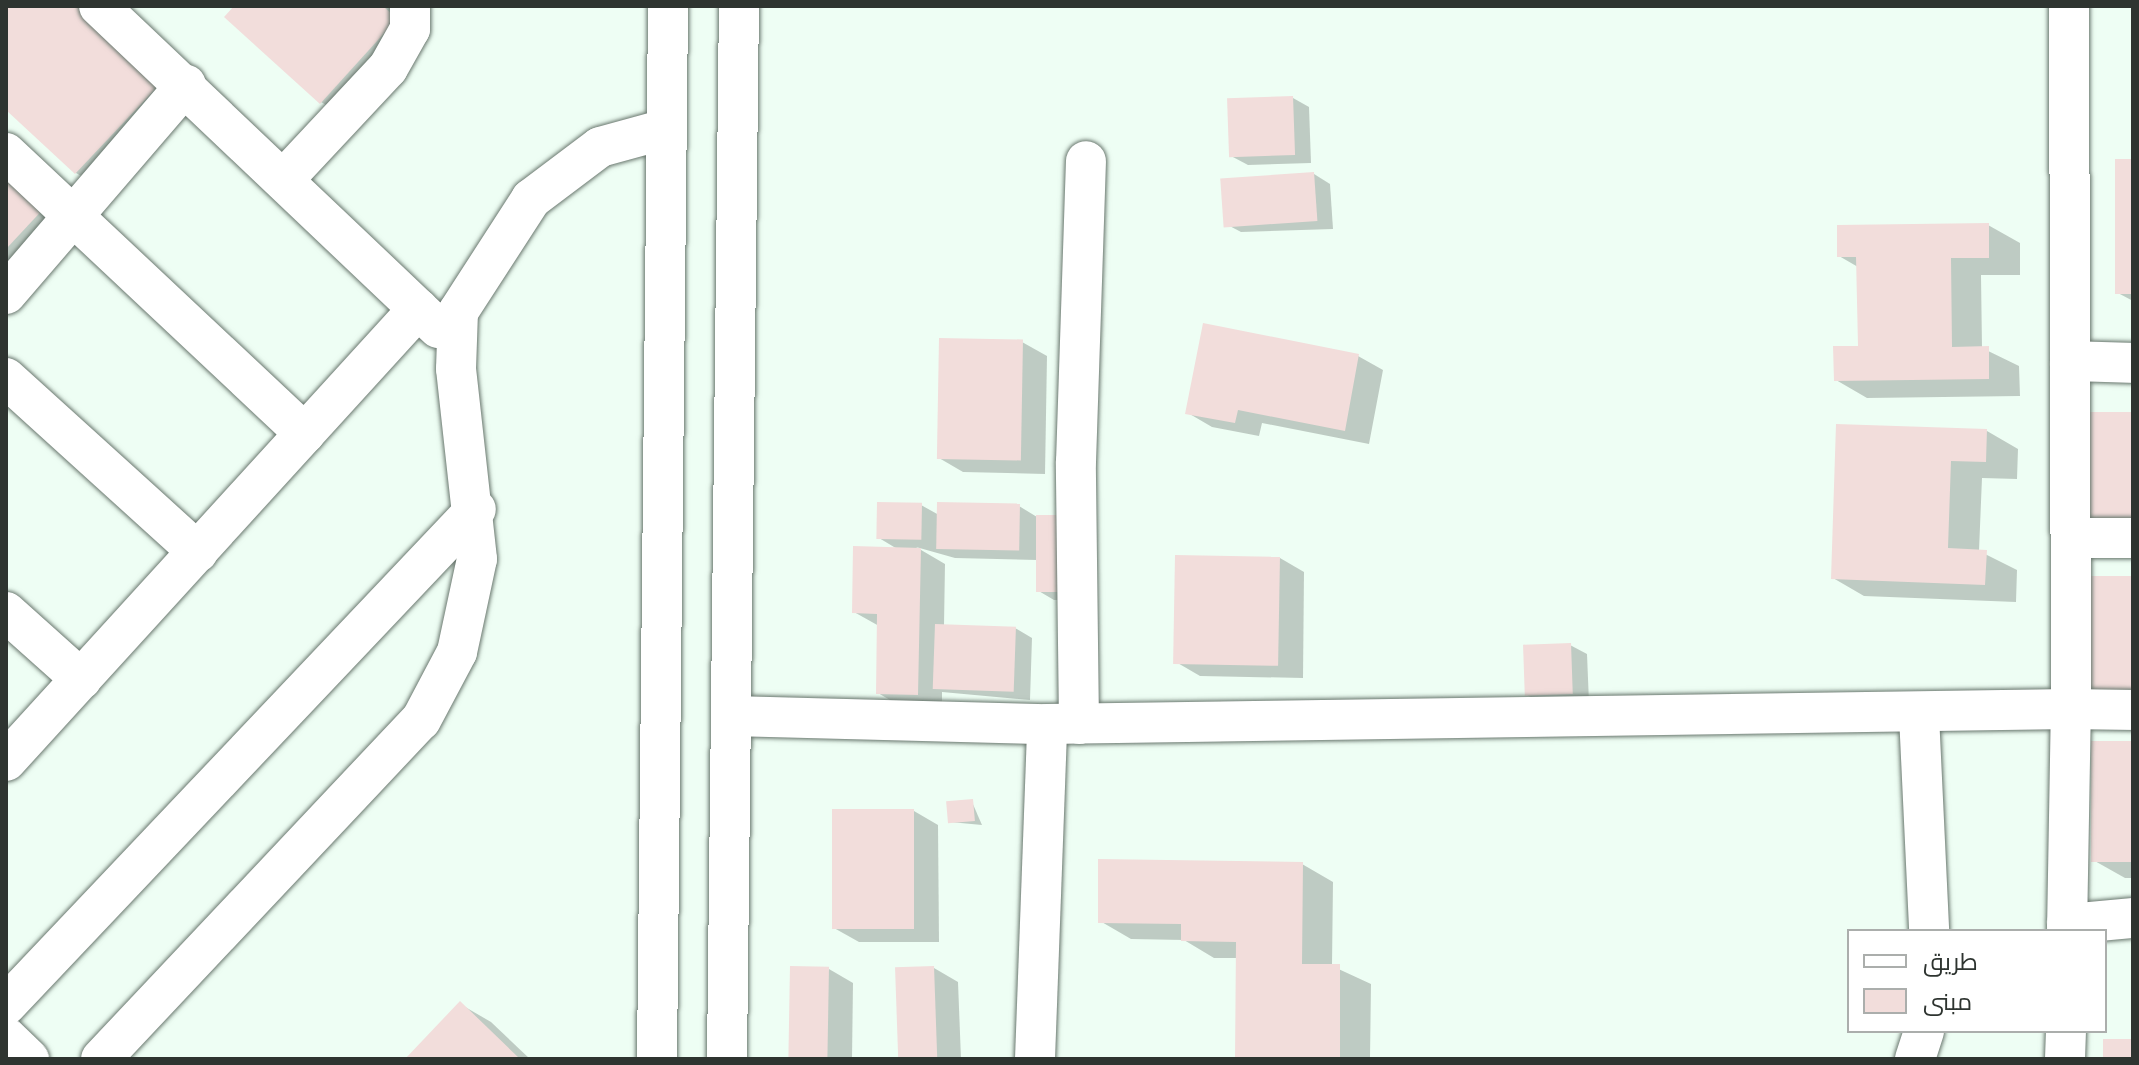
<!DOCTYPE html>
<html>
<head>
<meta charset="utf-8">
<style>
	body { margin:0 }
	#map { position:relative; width:2139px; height:1065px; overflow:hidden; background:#eefef4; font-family:"Work Sans",Cairo,sans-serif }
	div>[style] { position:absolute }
	.shadow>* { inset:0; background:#0003 }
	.building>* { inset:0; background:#f2dddb; transform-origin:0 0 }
	.roads { filter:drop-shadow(0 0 2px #69776e) drop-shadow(0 0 2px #69776e) }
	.minor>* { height:40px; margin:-20px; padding:0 20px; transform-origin:20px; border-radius:20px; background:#fff }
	span { translate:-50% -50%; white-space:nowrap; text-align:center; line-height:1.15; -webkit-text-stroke:6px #fff; paint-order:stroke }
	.frame { position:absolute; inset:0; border:8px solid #2e3430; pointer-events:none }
	.legend { position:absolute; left:1847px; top:929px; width:260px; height:104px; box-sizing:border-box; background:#fff; border:2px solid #abaeac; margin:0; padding:10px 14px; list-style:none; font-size:24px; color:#2e3430 }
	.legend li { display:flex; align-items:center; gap:16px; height:40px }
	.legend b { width:40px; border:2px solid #abaeac }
</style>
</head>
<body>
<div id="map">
	<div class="shadow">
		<div style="clip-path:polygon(6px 6px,88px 6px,190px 102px,107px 191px,76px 173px,6px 107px)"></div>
		<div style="clip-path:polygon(237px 6px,389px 6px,420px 34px,345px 116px,321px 102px)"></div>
		<div style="clip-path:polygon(1293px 98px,1309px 107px,1311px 163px,1248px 165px,1231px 156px)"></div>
		<div style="clip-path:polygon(6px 156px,78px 223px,6px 300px)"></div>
		<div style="clip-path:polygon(2133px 161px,2133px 301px,2118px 293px)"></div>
		<div style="clip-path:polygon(1314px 174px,1330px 184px,1333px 229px,1241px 232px,1224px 223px)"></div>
		<div style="clip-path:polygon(1988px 225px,2020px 243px,2020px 275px,1981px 275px,1982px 348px,2019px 366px,2020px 396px,1867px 398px,1836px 380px,1860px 348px,1858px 267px,1839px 256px)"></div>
		<div style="clip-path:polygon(1022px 342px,1047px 356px,1045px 474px,963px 472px,939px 458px)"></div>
		<div style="clip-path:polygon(1358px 356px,1383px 370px,1369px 444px,1262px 423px,1259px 436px,1212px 427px,1188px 413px)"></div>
		<div style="clip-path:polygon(1838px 426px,1987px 431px,2018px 449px,2017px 479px,1982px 478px,1979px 551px,2017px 570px,2016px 602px,1864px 596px,1833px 578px)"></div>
		<div style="clip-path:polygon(921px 505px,939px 515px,1019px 506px,1037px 517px,1084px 600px,1054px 600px,1037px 590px,1037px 560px,955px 558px,916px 547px,945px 564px,944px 626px,1015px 628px,1032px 638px,1030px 700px,942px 692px,942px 707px,902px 707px,878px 693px,879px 626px,854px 612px,899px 550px,879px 538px)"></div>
		<div style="clip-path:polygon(1280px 558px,1304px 572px,1303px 678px,1200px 676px,1176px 662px)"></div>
		<div style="clip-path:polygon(1570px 645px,1587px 654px,1589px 703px,1544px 704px,1527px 695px)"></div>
		<div style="clip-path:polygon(2133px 743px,2133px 878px,2125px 878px,2093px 860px)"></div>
		<div style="clip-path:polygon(972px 802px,982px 825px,950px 822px)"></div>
		<div style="clip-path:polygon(914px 811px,938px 825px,939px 942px,859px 942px,834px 928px)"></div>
		<div style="clip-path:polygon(1302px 864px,1333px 882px,1332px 966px,1371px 984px,1370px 1059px,1237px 1059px,1237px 958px,1214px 958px,1184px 940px,1131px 939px,1100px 921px)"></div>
		<div style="clip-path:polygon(934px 968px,958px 982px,961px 1059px,901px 1059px)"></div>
		<div style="clip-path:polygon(829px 969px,853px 983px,852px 1059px,790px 1059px)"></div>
		<div style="clip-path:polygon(460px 1004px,491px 1022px,530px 1059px,407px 1059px)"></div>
	</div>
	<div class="building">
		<div style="clip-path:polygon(6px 6px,78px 6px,160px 84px,75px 174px,6px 110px)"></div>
		<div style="clip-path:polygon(234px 6px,383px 6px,397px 19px,320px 104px,224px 17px)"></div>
		<div style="left:1293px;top:96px;width:59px;height:66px;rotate:88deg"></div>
		<div style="left:2115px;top:159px;width:18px;height:135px"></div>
		<div style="clip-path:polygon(6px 165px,48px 204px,6px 249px)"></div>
		<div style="left:1314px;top:172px;width:49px;height:94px;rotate:86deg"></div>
		<div style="clip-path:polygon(1989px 223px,1989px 258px,1951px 258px,1952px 347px,1989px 346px,1989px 379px,1834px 381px,1833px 346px,1858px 346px,1856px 257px,1837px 257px,1837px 225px)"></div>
		<div style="clip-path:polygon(1203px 323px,1359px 354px,1345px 431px,1238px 410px,1235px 423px,1185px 414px)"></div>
		<div style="left:939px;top:338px;width:84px;height:121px;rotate:1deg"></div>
		<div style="left:2133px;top:412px;width:119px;height:45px;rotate:90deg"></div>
		<div style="clip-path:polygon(1836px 424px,1987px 429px,1986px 462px,1951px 461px,1948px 548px,1987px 550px,1985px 585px,1831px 579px)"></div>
		<div style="left:877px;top:502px;width:45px;height:37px;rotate:1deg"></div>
		<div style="left:937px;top:502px;width:83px;height:47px;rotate:1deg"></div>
		<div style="left:1036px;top:515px;width:32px;height:77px"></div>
		<div style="clip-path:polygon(853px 546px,921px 548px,918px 695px,876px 694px,877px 614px,852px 613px)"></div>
		<div style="left:1175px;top:555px;width:105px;height:109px;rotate:1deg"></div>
		<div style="left:2133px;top:576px;width:120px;height:46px;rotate:90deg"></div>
		<div style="left:935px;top:624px;width:81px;height:65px;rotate:2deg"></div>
		<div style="left:1571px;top:643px;width:51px;height:48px;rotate:88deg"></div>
		<div style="left:2091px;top:741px;width:42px;height:121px"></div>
		<div style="left:973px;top:799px;width:22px;height:27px;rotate:85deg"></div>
		<div style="left:832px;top:809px;width:82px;height:120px"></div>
		<div style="clip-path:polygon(1098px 859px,1303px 862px,1302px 964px,1340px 964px,1340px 1059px,1235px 1059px,1236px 942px,1181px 941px,1181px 924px,1098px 923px)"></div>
		<div style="left:790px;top:966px;width:39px;height:93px;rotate:1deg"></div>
		<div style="left:934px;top:966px;width:93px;height:39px;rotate:88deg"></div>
		<div style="clip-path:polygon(460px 1001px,520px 1059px,405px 1059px)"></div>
		<div style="left:2103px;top:1039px;width:30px;height:20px"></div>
	</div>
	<div class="roads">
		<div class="minor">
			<div style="left:99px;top:6px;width:468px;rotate:43.5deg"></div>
			<div style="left:6px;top:153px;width:410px;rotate:43.2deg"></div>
			<div style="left:284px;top:179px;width:152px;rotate:-46.9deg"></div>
			<div style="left:388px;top:68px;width:45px;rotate:-60.6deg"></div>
			<div style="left:410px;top:29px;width:23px;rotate:-90deg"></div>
			<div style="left:6px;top:294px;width:276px;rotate:-49.3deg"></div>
			<div style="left:2070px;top:361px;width:63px;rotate:1.8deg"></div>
			<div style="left:6px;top:378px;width:259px;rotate:42.2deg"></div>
			<div style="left:2071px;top:538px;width:62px"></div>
			<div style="left:6px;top:612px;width:101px;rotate:41.8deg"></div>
			<div style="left:1919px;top:715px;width:216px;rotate:87.3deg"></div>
			<div style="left:731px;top:716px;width:316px;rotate:1.5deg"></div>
			<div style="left:1047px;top:724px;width:1024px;rotate:-0.84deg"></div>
			<div style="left:2071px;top:709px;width:703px;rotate:-90.16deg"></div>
			<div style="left:1079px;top:724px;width:262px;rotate:-90.7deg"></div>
			<div style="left:1076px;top:462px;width:301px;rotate:-88.1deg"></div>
			<div style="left:6px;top:761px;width:612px;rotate:-47.65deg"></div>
			<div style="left:2067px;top:924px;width:66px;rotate:-5.2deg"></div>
			<div style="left:2067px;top:931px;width:222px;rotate:-89deg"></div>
			<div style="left:2071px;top:709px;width:62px;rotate:0.9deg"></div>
			<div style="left:6px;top:1005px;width:683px;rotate:-46.54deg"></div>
			<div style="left:6px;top:1037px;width:32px;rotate:44deg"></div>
			<div style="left:101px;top:1059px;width:466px;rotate:-46.7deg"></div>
			<div style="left:421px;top:720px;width:77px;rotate:-62.1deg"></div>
			<div style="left:457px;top:652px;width:95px;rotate:-77.9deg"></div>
			<div style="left:477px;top:559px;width:191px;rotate:-96.3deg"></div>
			<div style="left:456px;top:369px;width:57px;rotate:-88deg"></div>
			<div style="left:458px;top:312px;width:135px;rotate:-57.1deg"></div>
			<div style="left:531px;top:199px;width:86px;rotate:-37deg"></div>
			<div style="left:600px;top:147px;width:68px;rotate:-15.3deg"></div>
			<div style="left:657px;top:1059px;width:1053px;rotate:-89.4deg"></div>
			<div style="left:727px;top:1059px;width:1053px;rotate:-89.35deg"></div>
			<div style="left:1035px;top:1059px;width:335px;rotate:-87.9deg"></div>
			<div style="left:1915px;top:1059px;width:29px;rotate:-72deg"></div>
			<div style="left:2065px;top:1059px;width:28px;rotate:-88deg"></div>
		</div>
	</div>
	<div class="frame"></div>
	<ul class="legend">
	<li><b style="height:10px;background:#fff"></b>طريق</li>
	<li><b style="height:22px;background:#f2dddb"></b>مبنى</li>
	</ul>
</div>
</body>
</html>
